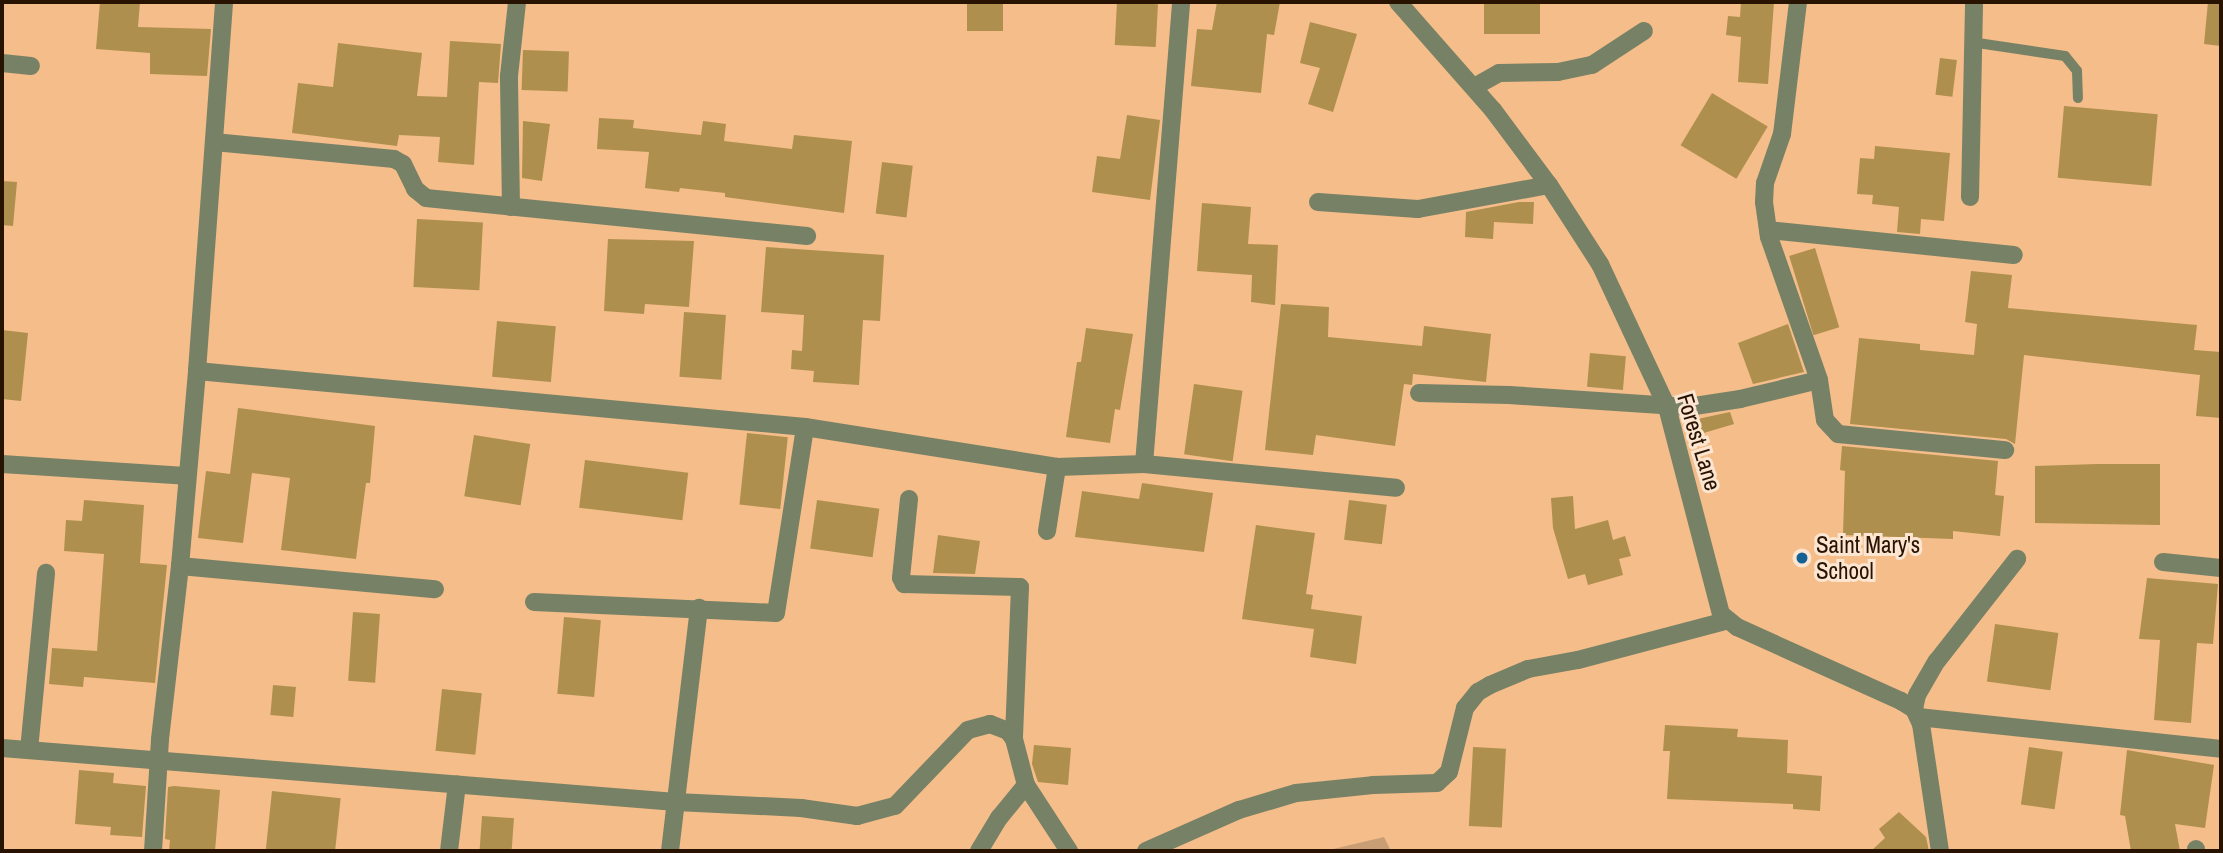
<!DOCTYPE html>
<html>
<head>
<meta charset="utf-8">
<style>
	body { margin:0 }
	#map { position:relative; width:2223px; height:853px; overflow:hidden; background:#f4bd89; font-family:"Archivo Narrow",sans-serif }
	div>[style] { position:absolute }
	.green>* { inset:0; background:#ca9e75 }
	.building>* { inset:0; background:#af8f4d; transform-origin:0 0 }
	.lane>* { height:10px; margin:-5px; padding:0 5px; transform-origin:5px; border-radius:5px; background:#778166 }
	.street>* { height:18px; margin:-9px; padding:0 9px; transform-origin:9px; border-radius:9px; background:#778166 }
	.dots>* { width:19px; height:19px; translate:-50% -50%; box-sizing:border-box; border:4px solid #fce5d1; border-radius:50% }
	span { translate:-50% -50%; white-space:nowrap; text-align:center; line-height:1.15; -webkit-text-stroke:6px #fce5d1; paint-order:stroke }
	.street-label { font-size:23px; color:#271300 }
	.poi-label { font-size:23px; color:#271300 }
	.left { translate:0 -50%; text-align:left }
	.frame { position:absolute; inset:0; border:4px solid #271300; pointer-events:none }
</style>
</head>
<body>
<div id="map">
	<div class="green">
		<div style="clip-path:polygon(1384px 837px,1391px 851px,1325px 851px)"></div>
	</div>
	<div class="building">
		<div style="clip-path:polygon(100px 2px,140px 2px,138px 27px,211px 29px,207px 76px,150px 74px,150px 53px,96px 49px)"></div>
		<div style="left:967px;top:2px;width:36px;height:29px"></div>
		<div style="left:1117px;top:2px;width:41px;height:43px;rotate:3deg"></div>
		<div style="clip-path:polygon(1217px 2px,1280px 2px,1274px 35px,1267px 34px,1261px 93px,1191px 86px,1197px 29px,1212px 30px)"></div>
		<div style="left:1484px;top:2px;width:56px;height:32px"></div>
		<div style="clip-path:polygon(1741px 2px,1774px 2px,1768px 84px,1738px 82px,1741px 37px,1726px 35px,1728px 16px,1740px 17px)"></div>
		<div style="clip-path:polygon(2208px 2px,2221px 2px,2221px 46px,2204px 44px)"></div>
		<div style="clip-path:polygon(1310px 22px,1357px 34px,1333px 112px,1308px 104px,1320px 68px,1300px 63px)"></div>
		<div style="clip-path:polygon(450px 41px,501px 44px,498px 83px,479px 82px,474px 165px,438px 162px,440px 137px,399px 135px,397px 146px,292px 133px,298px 83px,333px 87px,338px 43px,422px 53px,417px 96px,447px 97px)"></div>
		<div style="left:523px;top:50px;width:46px;height:40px;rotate:2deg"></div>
		<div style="left:1940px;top:58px;width:17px;height:37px;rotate:7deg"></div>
		<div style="left:1712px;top:93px;width:65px;height:61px;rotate:31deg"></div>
		<div style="left:2064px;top:106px;width:94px;height:72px;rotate:5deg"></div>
		<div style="clip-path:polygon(1127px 115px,1160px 120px,1150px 200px,1092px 192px,1097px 156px,1120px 159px)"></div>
		<div style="clip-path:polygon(599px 118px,634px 120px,633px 128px,701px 135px,703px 121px,726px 124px,724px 141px,792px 149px,794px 135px,852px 141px,844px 213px,725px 197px,725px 193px,680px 188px,679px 192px,645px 188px,649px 152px,597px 149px)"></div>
		<div style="clip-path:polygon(523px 121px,550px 124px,542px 181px,522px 178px)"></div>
		<div style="clip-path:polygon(1875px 146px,1950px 153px,1944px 221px,1921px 219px,1920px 234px,1897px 232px,1899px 207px,1872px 204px,1873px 195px,1857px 194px,1860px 158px,1874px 159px)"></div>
		<div style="left:882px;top:162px;width:31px;height:52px;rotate:7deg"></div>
		<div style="clip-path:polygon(2px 181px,17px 182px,13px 226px,2px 225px)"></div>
		<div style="clip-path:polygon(1519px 202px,1534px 202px,1533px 224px,1494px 222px,1493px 239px,1465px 237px,1466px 212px)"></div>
		<div style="clip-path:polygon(1202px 203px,1251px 207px,1248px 244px,1278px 245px,1275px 305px,1251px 302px,1252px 275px,1197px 271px)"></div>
		<div style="left:417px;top:219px;width:66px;height:68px;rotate:3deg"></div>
		<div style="clip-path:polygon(608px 239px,694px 241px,689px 307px,645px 304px,644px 314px,604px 311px)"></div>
		<div style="clip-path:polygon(766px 247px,884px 255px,880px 321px,863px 320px,859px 385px,813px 382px,814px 371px,791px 369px,792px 350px,802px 351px,804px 315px,761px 312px)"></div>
		<div style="left:1815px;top:248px;width:83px;height:27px;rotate:73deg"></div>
		<div style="clip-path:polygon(1971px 271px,2012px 275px,2008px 308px,2197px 325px,2194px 350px,2221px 352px,2221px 418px,2196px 416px,2200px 375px,2024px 355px,2015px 444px,2006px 439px,1850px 424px,1859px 338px,1920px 344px,1920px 350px,1974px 355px,1977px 324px,1965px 322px)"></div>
		<div style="clip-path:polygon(1281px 304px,1329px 307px,1328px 337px,1422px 346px,1424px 326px,1491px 334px,1486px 382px,1413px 374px,1412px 385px,1404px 384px,1395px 446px,1316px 435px,1313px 455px,1265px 450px)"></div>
		<div style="left:684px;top:312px;width:42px;height:65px;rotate:4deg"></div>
		<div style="left:497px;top:321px;width:59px;height:56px;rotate:5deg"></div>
		<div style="clip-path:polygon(1788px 324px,1804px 372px,1753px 384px,1738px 343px)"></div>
		<div style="clip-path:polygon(1086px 328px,1133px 334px,1120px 410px,1115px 409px,1110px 443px,1066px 437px,1077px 362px,1081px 362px)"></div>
		<div style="clip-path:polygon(2px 330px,28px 333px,21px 401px,2px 399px)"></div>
		<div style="left:1590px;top:353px;width:36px;height:34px;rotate:5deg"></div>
		<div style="left:1194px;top:384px;width:49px;height:71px;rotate:8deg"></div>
		<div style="clip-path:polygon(238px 408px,375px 426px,370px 483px,366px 483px,356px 559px,281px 550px,290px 478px,252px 473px,243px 543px,198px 538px,206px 471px,230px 474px)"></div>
		<div style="clip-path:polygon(1730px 412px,1734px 424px,1697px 435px,1693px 420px)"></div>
		<div style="left:747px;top:433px;width:41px;height:72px;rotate:6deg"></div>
		<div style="left:474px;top:435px;width:57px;height:62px;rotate:9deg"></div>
		<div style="clip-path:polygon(1842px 446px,1998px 461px,1995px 495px,2004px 496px,2000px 536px,1953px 531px,1953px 539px,1843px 535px,1845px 471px,1840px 470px)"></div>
		<div style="left:585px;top:460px;width:104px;height:48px;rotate:7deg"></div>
		<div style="clip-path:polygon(2097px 464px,2160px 464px,2160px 525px,2035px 523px,2035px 466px)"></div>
		<div style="clip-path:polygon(1142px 483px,1213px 493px,1204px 552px,1075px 537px,1082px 491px,1139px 499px)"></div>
		<div style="clip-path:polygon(1573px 496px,1575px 529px,1608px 520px,1613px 540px,1625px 536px,1631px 556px,1619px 559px,1623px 575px,1588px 585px,1585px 574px,1568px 579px,1553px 528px,1551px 498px)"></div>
		<div style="clip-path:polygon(84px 500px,144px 505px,140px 563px,167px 565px,155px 683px,84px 677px,83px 687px,49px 684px,52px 648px,97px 651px,104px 554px,64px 551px,66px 520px,82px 521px)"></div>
		<div style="left:817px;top:500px;width:63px;height:49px;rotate:8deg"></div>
		<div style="left:1349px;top:500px;width:38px;height:40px;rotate:7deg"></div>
		<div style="clip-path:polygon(1256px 525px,1315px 533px,1306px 594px,1313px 595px,1311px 609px,1362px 616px,1356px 664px,1310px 657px,1314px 629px,1242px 619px)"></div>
		<div style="clip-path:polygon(938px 535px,980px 541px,975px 574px,933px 573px)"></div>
		<div style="clip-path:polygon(2147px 578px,2218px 584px,2213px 644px,2197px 643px,2191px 723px,2154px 720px,2160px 640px,2139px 639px)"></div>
		<div style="left:353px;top:612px;width:27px;height:69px;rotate:4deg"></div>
		<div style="left:564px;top:617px;width:37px;height:77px;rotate:5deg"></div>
		<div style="left:1995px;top:624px;width:64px;height:58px;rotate:8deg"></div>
		<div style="left:273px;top:685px;width:23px;height:30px;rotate:5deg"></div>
		<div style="left:442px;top:689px;width:40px;height:62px;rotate:6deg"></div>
		<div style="clip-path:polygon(1665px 725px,1738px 729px,1737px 737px,1788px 740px,1787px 773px,1822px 776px,1820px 811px,1793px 809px,1793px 804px,1667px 799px,1670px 751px,1663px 751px)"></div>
		<div style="clip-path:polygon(1034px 745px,1071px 748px,1068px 785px,1038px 782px,1032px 764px)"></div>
		<div style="left:1473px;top:747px;width:33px;height:79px;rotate:3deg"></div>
		<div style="left:2029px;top:747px;width:34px;height:58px;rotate:8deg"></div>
		<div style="clip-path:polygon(2127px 750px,2214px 765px,2205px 828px,2175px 824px,2180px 851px,2131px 851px,2125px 816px,2120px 815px)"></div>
		<div style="clip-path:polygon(79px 770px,114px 773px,113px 783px,146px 786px,142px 837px,110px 835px,111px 827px,75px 824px)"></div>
		<div style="clip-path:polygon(174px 786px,220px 790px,215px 851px,169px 851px,170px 840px,165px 839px,168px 787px)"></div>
		<div style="left:272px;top:791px;width:69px;height:60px;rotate:6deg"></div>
		<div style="clip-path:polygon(1899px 812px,1926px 837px,1929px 851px,1871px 851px,1885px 838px,1879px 829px)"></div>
		<div style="left:482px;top:816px;width:32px;height:35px;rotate:4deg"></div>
	</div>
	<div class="lane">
		<div style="left:1971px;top:42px;width:95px;rotate:8.5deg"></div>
		<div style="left:2065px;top:56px;width:19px;rotate:51deg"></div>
		<div style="left:2077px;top:71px;width:27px;rotate:88deg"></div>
	</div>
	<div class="street">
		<div style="left:1398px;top:2px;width:144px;rotate:48.7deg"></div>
		<div style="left:1493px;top:110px;width:94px;rotate:53.3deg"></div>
		<div style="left:1549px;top:185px;width:94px;rotate:57.2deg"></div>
		<div style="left:1600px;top:264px;width:158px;rotate:64.9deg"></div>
		<div style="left:1667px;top:407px;width:214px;rotate:75.4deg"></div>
		<div style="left:1721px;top:614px;width:21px;rotate:39deg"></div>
		<div style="left:1737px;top:627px;width:180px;rotate:24.3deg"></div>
		<div style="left:1901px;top:701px;width:15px;rotate:32deg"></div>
		<div style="left:1914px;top:709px;width:17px;rotate:65deg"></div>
		<div style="left:1921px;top:724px;width:128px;rotate:81.5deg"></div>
		<div style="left:1798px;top:2px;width:133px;rotate:96.9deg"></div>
		<div style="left:1782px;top:134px;width:52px;rotate:109.1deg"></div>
		<div style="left:1765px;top:183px;width:19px;rotate:93deg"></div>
		<div style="left:1764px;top:202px;width:35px;rotate:82deg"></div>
		<div style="left:1769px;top:237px;width:151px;rotate:70.7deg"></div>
		<div style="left:1819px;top:380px;width:40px;rotate:81.5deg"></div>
		<div style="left:1825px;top:420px;width:19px;rotate:47deg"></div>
		<div style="left:1838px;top:434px;width:168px;rotate:5.5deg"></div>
		<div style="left:2px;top:63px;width:29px;rotate:6deg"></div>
		<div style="left:1474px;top:87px;width:29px;rotate:-29deg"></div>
		<div style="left:1499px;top:73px;width:59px;rotate:-1deg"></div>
		<div style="left:1558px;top:72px;width:35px;rotate:-12deg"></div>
		<div style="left:1592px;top:65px;width:62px;rotate:-33.2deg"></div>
		<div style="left:214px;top:142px;width:181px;rotate:5.4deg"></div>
		<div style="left:394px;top:159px;width:10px;rotate:29deg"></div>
		<div style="left:403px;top:164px;width:28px;rotate:64deg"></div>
		<div style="left:415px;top:189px;width:14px;rotate:39deg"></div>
		<div style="left:426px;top:198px;width:383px;rotate:5.7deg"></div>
		<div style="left:1970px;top:197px;width:195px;rotate:-88.8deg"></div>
		<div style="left:1318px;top:202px;width:100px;rotate:4deg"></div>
		<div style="left:1418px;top:209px;width:133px;rotate:-10.4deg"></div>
		<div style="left:511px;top:207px;width:131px;rotate:-90.9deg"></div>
		<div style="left:509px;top:76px;width:74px;rotate:-83.8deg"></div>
		<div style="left:1768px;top:230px;width:247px;rotate:5.8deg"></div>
		<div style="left:197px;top:371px;width:611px;rotate:5.26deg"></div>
		<div style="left:805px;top:427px;width:255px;rotate:9deg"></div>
		<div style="left:1419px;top:393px;width:90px;rotate:1.3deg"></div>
		<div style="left:1509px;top:395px;width:179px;rotate:3.8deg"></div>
		<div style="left:1688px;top:407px;width:53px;rotate:-8.7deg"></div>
		<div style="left:1740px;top:399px;width:81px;rotate:-13.5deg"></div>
		<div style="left:2px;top:464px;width:184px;rotate:3.7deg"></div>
		<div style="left:1144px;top:464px;width:463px;rotate:-85.4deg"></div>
		<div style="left:909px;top:499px;width:79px;rotate:95.8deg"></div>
		<div style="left:901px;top:578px;width:7px;rotate:63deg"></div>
		<div style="left:904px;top:584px;width:116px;rotate:1.5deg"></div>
		<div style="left:1020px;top:587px;width:152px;rotate:92.3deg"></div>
		<div style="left:1047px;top:531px;width:65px;rotate:-81.1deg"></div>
		<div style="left:1057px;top:467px;width:87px;rotate:-2deg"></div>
		<div style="left:1144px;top:464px;width:253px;rotate:5.4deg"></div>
		<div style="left:2163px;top:562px;width:58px;rotate:5.9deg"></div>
		<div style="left:180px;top:566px;width:256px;rotate:5.2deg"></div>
		<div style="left:534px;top:602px;width:242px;rotate:2.6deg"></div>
		<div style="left:776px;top:613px;width:188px;rotate:-81.1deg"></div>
		<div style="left:1914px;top:709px;width:14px;rotate:-78deg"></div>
		<div style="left:1917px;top:695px;width:39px;rotate:-60deg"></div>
		<div style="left:1937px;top:661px;width:130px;rotate:-51.9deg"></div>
		<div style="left:1918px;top:717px;width:305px;rotate:6deg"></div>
		<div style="left:2px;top:748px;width:676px;rotate:4.58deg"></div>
		<div style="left:676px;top:802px;width:125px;rotate:2.7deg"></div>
		<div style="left:801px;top:808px;width:57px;rotate:8.1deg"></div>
		<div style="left:857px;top:816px;width:39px;rotate:-15deg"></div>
		<div style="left:895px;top:806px;width:105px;rotate:-46.2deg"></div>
		<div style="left:968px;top:730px;width:23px;rotate:-15deg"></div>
		<div style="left:990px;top:724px;width:19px;rotate:21deg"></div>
		<div style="left:1008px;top:731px;width:10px;rotate:53deg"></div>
		<div style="left:1014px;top:739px;width:48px;rotate:75.4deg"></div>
		<div style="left:1026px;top:785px;width:79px;rotate:56.9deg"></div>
		<div style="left:29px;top:750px;width:178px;rotate:-84.5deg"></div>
		<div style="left:2196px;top:849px;width:2px;rotate:90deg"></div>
		<div style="left:153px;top:851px;width:112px;rotate:-86.4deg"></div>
		<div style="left:160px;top:739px;width:174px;rotate:-83.4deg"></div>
		<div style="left:180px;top:566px;width:196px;rotate:-85deg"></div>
		<div style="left:197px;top:371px;width:370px;rotate:-85.8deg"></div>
		<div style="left:449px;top:851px;width:67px;rotate:-83.2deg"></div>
		<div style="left:670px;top:851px;width:245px;rotate:-83.2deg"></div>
		<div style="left:979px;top:851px;width:39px;rotate:-59deg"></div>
		<div style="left:999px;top:818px;width:43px;rotate:-50.7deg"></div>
		<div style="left:1146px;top:851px;width:102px;rotate:-23.8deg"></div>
		<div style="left:1239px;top:810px;width:59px;rotate:-16.6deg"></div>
		<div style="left:1296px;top:793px;width:77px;rotate:-5.9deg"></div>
		<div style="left:1373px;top:785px;width:64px;rotate:-1.8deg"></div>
		<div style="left:1437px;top:783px;width:16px;rotate:-43deg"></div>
		<div style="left:1449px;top:772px;width:66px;rotate:-76deg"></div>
		<div style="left:1465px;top:708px;width:21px;rotate:-51deg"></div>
		<div style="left:1478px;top:692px;width:14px;rotate:-30deg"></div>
		<div style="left:1490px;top:685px;width:41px;rotate:-22.8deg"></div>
		<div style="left:1528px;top:669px;width:51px;rotate:-10.2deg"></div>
		<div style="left:1578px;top:660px;width:153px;rotate:-14.8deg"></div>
	</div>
	<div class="dots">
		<div style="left:1802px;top:558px;background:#146194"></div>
	</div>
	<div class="street-label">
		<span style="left:1699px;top:442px;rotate:73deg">Forest Lane</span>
	</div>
	<div class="poi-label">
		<span class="left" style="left:1816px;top:558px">Saint Mary's<br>School</span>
	</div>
	<div class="frame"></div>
</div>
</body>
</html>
